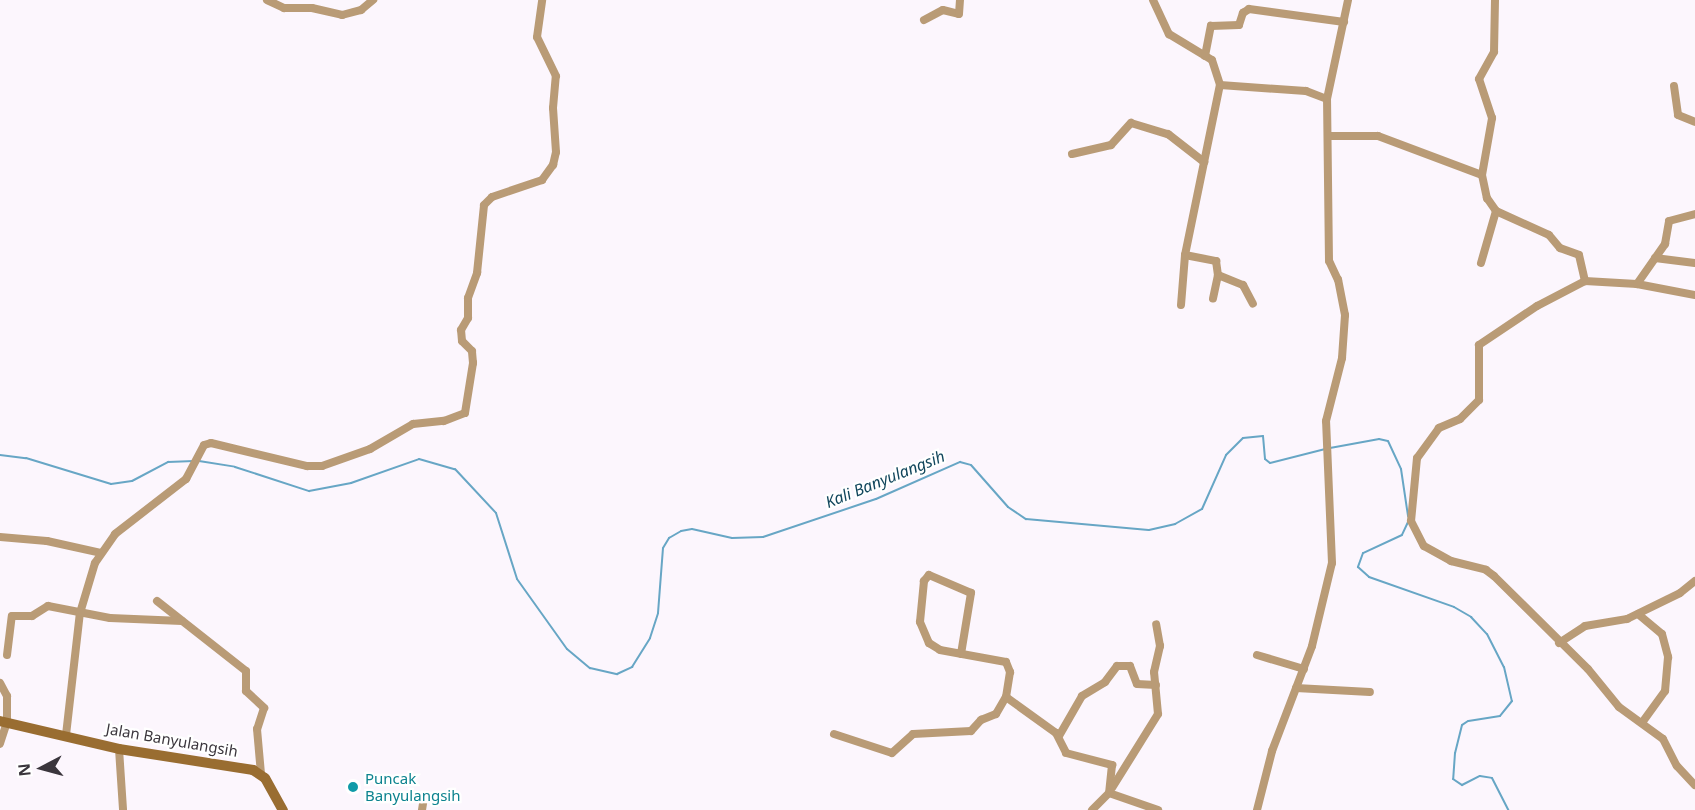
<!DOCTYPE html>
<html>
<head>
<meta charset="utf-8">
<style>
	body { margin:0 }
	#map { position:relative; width:1695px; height:810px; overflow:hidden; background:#fcf6fd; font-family:"Noto Sans",sans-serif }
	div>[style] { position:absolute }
	.stream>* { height:2px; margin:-1px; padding:0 1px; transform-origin:1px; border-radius:1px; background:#67a6c5 }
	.street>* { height:8px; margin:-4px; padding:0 4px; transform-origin:4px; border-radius:4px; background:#b99b76 }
	.secondary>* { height:10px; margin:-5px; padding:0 5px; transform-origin:5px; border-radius:5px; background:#996d31 }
	.dots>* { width:16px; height:16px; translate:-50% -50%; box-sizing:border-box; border:3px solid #fff; border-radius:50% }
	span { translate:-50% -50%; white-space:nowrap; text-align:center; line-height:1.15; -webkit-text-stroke:4.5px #fff; paint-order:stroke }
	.street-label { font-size:15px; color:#3a353c }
	.culture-label { font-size:15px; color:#0d838f }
	.left { translate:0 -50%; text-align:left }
	.water-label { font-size:16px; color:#11465c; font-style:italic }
	.north { position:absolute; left:12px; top:738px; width:60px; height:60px; -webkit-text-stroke:4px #fff; paint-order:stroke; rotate:264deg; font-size:16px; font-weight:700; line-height:24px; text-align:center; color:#3a353c }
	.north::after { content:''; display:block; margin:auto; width:21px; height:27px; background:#3a353c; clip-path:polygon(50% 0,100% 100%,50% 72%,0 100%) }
</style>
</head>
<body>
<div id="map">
	<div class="stream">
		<div style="left:1330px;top:448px;width:50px;rotate:-10.4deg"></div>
		<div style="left:1379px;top:439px;width:9px;rotate:13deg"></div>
		<div style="left:1388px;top:441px;width:31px;rotate:65deg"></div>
		<div style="left:1401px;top:469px;width:48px;rotate:81.5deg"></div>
		<div style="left:0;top:455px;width:26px;rotate:7deg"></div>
		<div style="left:26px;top:458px;width:89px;rotate:17deg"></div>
		<div style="left:111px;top:484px;width:21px;rotate:-8deg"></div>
		<div style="left:132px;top:481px;width:41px;rotate:-27.8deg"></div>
		<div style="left:168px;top:462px;width:26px;rotate:-2deg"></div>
		<div style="left:199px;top:461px;width:36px;rotate:9deg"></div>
		<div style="left:235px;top:467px;width:78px;rotate:18deg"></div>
		<div style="left:309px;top:491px;width:43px;rotate:-10.8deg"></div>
		<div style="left:351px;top:483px;width:72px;rotate:-19.4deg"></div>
		<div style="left:419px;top:459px;width:37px;rotate:16deg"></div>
		<div style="left:455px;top:469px;width:60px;rotate:47deg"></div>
		<div style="left:496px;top:513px;width:69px;rotate:72.3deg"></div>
		<div style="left:517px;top:579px;width:86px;rotate:54.5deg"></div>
		<div style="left:567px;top:649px;width:30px;rotate:40deg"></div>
		<div style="left:590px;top:668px;width:28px;rotate:13deg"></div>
		<div style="left:617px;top:674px;width:17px;rotate:-25deg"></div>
		<div style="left:632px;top:667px;width:34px;rotate:-58deg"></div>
		<div style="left:650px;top:638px;width:26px;rotate:-72deg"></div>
		<div style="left:658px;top:613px;width:65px;rotate:-85.6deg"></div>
		<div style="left:663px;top:548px;width:12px;rotate:-59deg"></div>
		<div style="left:669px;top:538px;width:14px;rotate:-30deg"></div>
		<div style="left:681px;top:531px;width:11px;rotate:-10deg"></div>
		<div style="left:692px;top:529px;width:41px;rotate:12.7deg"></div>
		<div style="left:732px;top:538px;width:31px;rotate:-2deg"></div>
		<div style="left:763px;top:537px;width:119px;rotate:-18.6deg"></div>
		<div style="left:876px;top:499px;width:92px;rotate:-23.8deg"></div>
		<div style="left:960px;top:462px;width:11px;rotate:15deg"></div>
		<div style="left:971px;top:465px;width:56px;rotate:48.6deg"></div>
		<div style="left:1008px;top:507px;width:22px;rotate:34deg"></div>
		<div style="left:1026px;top:519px;width:123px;rotate:5.1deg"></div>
		<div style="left:1149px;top:530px;width:27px;rotate:-13deg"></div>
		<div style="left:1175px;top:524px;width:31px;rotate:-29deg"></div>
		<div style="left:1202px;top:509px;width:59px;rotate:-66deg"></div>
		<div style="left:1226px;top:455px;width:24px;rotate:-45deg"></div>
		<div style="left:1243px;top:438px;width:20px;rotate:-6deg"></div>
		<div style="left:1263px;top:436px;width:23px;rotate:85deg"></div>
		<div style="left:1265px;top:459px;width:6px;rotate:39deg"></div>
		<div style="left:1270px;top:463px;width:57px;rotate:-14.3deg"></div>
		<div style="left:1408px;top:522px;width:14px;rotate:115deg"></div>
		<div style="left:1402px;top:535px;width:43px;rotate:155.2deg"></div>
		<div style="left:1363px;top:553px;width:15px;rotate:110deg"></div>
		<div style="left:1358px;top:567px;width:15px;rotate:42deg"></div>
		<div style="left:1369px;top:577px;width:90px;rotate:19.4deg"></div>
		<div style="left:1454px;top:607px;width:20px;rotate:30deg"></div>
		<div style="left:1471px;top:617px;width:23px;rotate:47deg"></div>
		<div style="left:1487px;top:634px;width:37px;rotate:63deg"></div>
		<div style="left:1504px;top:667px;width:35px;rotate:77deg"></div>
		<div style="left:1512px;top:701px;width:19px;rotate:129deg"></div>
		<div style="left:1500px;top:716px;width:32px;rotate:171deg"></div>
		<div style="left:1468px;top:721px;width:7px;rotate:146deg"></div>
		<div style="left:1462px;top:725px;width:29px;rotate:104deg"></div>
		<div style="left:1455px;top:753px;width:26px;rotate:94deg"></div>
		<div style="left:1453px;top:779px;width:11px;rotate:34deg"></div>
		<div style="left:1462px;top:785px;width:20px;rotate:-27deg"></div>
		<div style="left:1480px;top:776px;width:12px;rotate:9deg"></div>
		<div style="left:1492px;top:778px;width:36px;rotate:63deg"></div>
	</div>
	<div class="street">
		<div style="left:267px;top:0;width:19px;rotate:25deg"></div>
		<div style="left:284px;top:8px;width:28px"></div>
		<div style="left:312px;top:8px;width:31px;rotate:13deg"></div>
		<div style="left:342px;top:15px;width:20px;rotate:-15deg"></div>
		<div style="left:361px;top:10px;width:16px;rotate:-40deg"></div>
		<div style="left:1153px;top:0;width:38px;rotate:65deg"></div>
		<div style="left:1169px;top:34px;width:50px;rotate:31.2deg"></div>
		<div style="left:1212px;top:60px;width:26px;rotate:72deg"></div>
		<div style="left:1220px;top:85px;width:86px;rotate:4deg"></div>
		<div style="left:1306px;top:91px;width:22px;rotate:21deg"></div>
		<div style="left:924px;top:20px;width:21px;rotate:-28deg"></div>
		<div style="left:943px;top:10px;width:16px;rotate:14deg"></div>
		<div style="left:959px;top:14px;width:14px;rotate:-86deg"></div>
		<div style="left:1205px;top:56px;width:31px;rotate:-79deg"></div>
		<div style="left:1211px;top:26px;width:28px;rotate:-2deg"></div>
		<div style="left:1239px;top:25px;width:13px;rotate:-72deg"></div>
		<div style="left:1243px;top:13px;width:7px;rotate:-34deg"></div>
		<div style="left:1249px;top:9px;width:96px;rotate:7.8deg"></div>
		<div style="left:1674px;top:86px;width:29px;rotate:82deg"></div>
		<div style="left:1678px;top:115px;width:18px;rotate:22deg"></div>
		<div style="left:1329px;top:136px;width:49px"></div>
		<div style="left:1378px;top:136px;width:111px;rotate:20.6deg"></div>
		<div style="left:1482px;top:175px;width:24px;rotate:78deg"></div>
		<div style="left:1487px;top:198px;width:16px;rotate:55deg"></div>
		<div style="left:1496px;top:211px;width:58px;rotate:24.4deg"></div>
		<div style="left:1549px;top:235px;width:17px;rotate:50deg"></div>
		<div style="left:1560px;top:248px;width:20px;rotate:20deg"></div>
		<div style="left:1579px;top:255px;width:27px;rotate:77deg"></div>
		<div style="left:1585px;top:281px;width:52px;rotate:3.3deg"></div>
		<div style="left:1637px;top:284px;width:59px;rotate:10.7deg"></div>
		<div style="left:1072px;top:154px;width:40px;rotate:-13deg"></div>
		<div style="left:1111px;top:145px;width:30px;rotate:-48deg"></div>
		<div style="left:1131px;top:123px;width:39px;rotate:17deg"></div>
		<div style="left:1168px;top:134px;width:46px;rotate:37.9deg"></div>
		<div style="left:1482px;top:175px;width:58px;rotate:-80deg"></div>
		<div style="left:1492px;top:118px;width:41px;rotate:-108.4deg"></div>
		<div style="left:1479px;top:79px;width:31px;rotate:-61deg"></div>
		<div style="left:1494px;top:52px;width:52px;rotate:-88.9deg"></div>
		<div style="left:1185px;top:255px;width:32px;rotate:11deg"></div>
		<div style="left:1216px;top:261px;width:14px;rotate:82deg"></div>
		<div style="left:1218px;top:275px;width:24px;rotate:102deg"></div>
		<div style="left:1655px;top:258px;width:40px;rotate:7.1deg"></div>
		<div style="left:1481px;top:263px;width:54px;rotate:-73.9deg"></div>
		<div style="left:1218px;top:275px;width:27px;rotate:22deg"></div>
		<div style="left:1243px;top:285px;width:21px;rotate:62deg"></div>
		<div style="left:1585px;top:281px;width:54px;rotate:152.5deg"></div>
		<div style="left:1537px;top:306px;width:70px;rotate:146.1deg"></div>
		<div style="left:1479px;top:345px;width:55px;rotate:90deg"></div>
		<div style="left:1479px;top:400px;width:27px;rotate:135deg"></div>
		<div style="left:1460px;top:419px;width:23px;rotate:157deg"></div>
		<div style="left:1439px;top:428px;width:37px;rotate:126deg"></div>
		<div style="left:1417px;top:458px;width:63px;rotate:95.4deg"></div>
		<div style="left:1411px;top:521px;width:28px;rotate:63deg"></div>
		<div style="left:1424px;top:546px;width:31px;rotate:29deg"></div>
		<div style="left:1451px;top:561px;width:36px;rotate:14deg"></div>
		<div style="left:1486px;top:570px;width:10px;rotate:37deg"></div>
		<div style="left:1494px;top:576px;width:132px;rotate:44.7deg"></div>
		<div style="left:1588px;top:669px;width:49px;rotate:50.8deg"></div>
		<div style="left:1619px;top:707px;width:54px;rotate:36deg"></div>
		<div style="left:1663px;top:739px;width:30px;rotate:63deg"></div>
		<div style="left:1677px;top:766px;width:26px;rotate:47deg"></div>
		<div style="left:1637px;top:284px;width:49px;rotate:-55deg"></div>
		<div style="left:1665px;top:244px;width:23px;rotate:-80deg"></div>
		<div style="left:1669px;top:221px;width:27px;rotate:-15deg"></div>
		<div style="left:1181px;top:305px;width:50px;rotate:-85.4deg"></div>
		<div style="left:1185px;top:255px;width:174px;rotate:-78.4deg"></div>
		<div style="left:0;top:537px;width:47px;rotate:4.9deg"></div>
		<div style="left:47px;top:541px;width:55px;rotate:12.5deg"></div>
		<div style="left:157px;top:601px;width:113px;rotate:38.2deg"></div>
		<div style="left:246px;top:671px;width:20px;rotate:90deg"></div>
		<div style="left:246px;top:691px;width:25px;rotate:43deg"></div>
		<div style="left:264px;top:708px;width:22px;rotate:108deg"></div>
		<div style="left:257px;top:729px;width:45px;rotate:84.9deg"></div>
		<div style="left:1638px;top:614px;width:31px;rotate:40deg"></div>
		<div style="left:1662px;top:634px;width:24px;rotate:75deg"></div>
		<div style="left:1668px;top:657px;width:34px;rotate:95deg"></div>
		<div style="left:1665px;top:691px;width:39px;rotate:126deg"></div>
		<div style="left:1559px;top:643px;width:31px;rotate:-33deg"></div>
		<div style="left:1585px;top:626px;width:43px;rotate:-9.5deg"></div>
		<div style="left:1627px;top:619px;width:59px;rotate:-26.1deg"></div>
		<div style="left:1680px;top:593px;width:19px;rotate:-39deg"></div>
		<div style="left:961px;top:654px;width:62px;rotate:-80.7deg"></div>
		<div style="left:971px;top:593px;width:46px;rotate:-156.8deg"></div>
		<div style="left:929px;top:575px;width:8px;rotate:130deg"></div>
		<div style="left:924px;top:581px;width:41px;rotate:95.6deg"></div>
		<div style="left:920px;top:622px;width:23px;rotate:67deg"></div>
		<div style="left:929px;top:643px;width:13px;rotate:32deg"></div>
		<div style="left:940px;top:650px;width:67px;rotate:10.3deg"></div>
		<div style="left:1006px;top:662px;width:11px;rotate:68deg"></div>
		<div style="left:1010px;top:672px;width:25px;rotate:99deg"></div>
		<div style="left:7px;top:655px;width:39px;rotate:-83deg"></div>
		<div style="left:12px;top:616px;width:20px"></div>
		<div style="left:32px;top:616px;width:19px;rotate:-32deg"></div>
		<div style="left:48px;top:606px;width:63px;rotate:11deg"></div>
		<div style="left:110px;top:618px;width:72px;rotate:2.4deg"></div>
		<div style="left:1257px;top:655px;width:49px;rotate:16.6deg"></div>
		<div style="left:0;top:683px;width:15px;rotate:62deg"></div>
		<div style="left:7px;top:696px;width:26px;rotate:90deg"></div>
		<div style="left:7px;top:722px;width:23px;rotate:108deg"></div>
		<div style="left:1296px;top:688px;width:74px;rotate:3.1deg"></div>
		<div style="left:834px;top:734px;width:61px;rotate:18.1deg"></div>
		<div style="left:892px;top:753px;width:28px;rotate:-42deg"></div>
		<div style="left:913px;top:734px;width:58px;rotate:-3deg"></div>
		<div style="left:971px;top:731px;width:15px;rotate:-48deg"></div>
		<div style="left:981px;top:720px;width:16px;rotate:-22deg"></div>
		<div style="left:996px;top:714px;width:20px;rotate:-60deg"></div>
		<div style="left:1006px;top:697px;width:62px;rotate:35.8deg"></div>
		<div style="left:1056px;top:733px;width:22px;rotate:63deg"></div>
		<div style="left:1066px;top:753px;width:48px;rotate:14.6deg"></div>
		<div style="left:1112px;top:765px;width:28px;rotate:96deg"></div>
		<div style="left:1109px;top:793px;width:52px;rotate:19.1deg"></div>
		<div style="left:66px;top:735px;width:123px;rotate:-83.5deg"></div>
		<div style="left:80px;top:613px;width:52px;rotate:-73.3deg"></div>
		<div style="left:95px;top:563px;width:35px;rotate:-55deg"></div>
		<div style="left:115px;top:534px;width:90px;rotate:-37.8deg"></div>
		<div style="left:186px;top:479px;width:38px;rotate:-62deg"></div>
		<div style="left:204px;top:445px;width:7px;rotate:-16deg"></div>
		<div style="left:211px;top:443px;width:99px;rotate:13.5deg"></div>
		<div style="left:307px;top:466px;width:15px"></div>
		<div style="left:322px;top:466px;width:51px;rotate:-19.5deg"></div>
		<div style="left:370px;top:449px;width:50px;rotate:-30.2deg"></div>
		<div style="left:413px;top:424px;width:31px;rotate:-6deg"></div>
		<div style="left:444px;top:421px;width:22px;rotate:-21deg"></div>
		<div style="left:465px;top:413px;width:51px;rotate:-80.9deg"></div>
		<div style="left:473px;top:363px;width:12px;rotate:-95deg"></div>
		<div style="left:472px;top:351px;width:14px;rotate:-135deg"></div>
		<div style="left:462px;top:341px;width:11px;rotate:-95deg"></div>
		<div style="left:461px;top:330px;width:14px;rotate:-60deg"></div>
		<div style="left:468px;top:318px;width:20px;rotate:-90deg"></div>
		<div style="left:468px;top:298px;width:27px;rotate:-70deg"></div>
		<div style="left:477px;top:273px;width:68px;rotate:-84.1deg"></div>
		<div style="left:484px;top:205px;width:11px;rotate:-45deg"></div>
		<div style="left:492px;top:197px;width:53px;rotate:-18.8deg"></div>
		<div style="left:542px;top:180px;width:19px;rotate:-54deg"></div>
		<div style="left:553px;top:165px;width:13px;rotate:-77deg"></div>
		<div style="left:556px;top:152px;width:44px;rotate:-93.9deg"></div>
		<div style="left:553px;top:108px;width:32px;rotate:-85deg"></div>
		<div style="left:556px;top:76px;width:43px;rotate:-116deg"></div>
		<div style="left:537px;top:37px;width:37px;rotate:-82deg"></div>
		<div style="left:1059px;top:736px;width:46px;rotate:-60.1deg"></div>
		<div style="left:1082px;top:696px;width:27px;rotate:-31deg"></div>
		<div style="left:1105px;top:682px;width:20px;rotate:-53deg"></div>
		<div style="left:1117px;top:666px;width:13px"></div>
		<div style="left:1130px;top:666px;width:19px;rotate:69deg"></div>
		<div style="left:1137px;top:684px;width:19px;rotate:3deg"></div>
		<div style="left:119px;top:749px;width:61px;rotate:86.2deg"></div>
		<div style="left:1112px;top:788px;width:87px;rotate:-58.1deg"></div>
		<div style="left:1158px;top:714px;width:42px;rotate:-95.4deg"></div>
		<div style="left:1154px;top:672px;width:27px;rotate:-77deg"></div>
		<div style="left:1160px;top:646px;width:22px;rotate:-100deg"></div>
		<div style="left:422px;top:810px;width:13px;rotate:-81deg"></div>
		<div style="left:1092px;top:810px;width:24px;rotate:-45deg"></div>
		<div style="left:1257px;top:810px;width:61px;rotate:-75.7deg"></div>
		<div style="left:1272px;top:751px;width:112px;rotate:-69.1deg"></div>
		<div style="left:1312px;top:646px;width:85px;rotate:-76.5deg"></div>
		<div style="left:1332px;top:563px;width:142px;rotate:-92.4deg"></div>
		<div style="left:1326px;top:421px;width:65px;rotate:-75.7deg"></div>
		<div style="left:1342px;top:358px;width:43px;rotate:-86deg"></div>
		<div style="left:1345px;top:315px;width:36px;rotate:-101deg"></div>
		<div style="left:1338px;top:280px;width:21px;rotate:-115deg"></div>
		<div style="left:1329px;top:261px;width:162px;rotate:-90.7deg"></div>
		<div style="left:1327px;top:99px;width:101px;rotate:-78deg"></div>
	</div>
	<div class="secondary">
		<div style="left:0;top:721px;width:122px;rotate:13.2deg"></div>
		<div style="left:119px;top:749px;width:136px;rotate:8.9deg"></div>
		<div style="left:253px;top:770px;width:14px;rotate:34deg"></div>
		<div style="left:265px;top:778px;width:37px;rotate:61deg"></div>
	</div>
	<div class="dots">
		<div style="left:353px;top:787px;background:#0f9aa8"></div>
	</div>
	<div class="street-label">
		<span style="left:172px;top:740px;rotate:10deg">Jalan Banyulangsih</span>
	</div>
	<div class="culture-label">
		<span class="left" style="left:365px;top:787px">Puncak<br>Banyulangsih</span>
	</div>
	<div class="water-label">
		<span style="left:885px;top:479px;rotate:-22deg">Kali Banyulangsih</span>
	</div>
	<div class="north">N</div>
</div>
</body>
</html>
